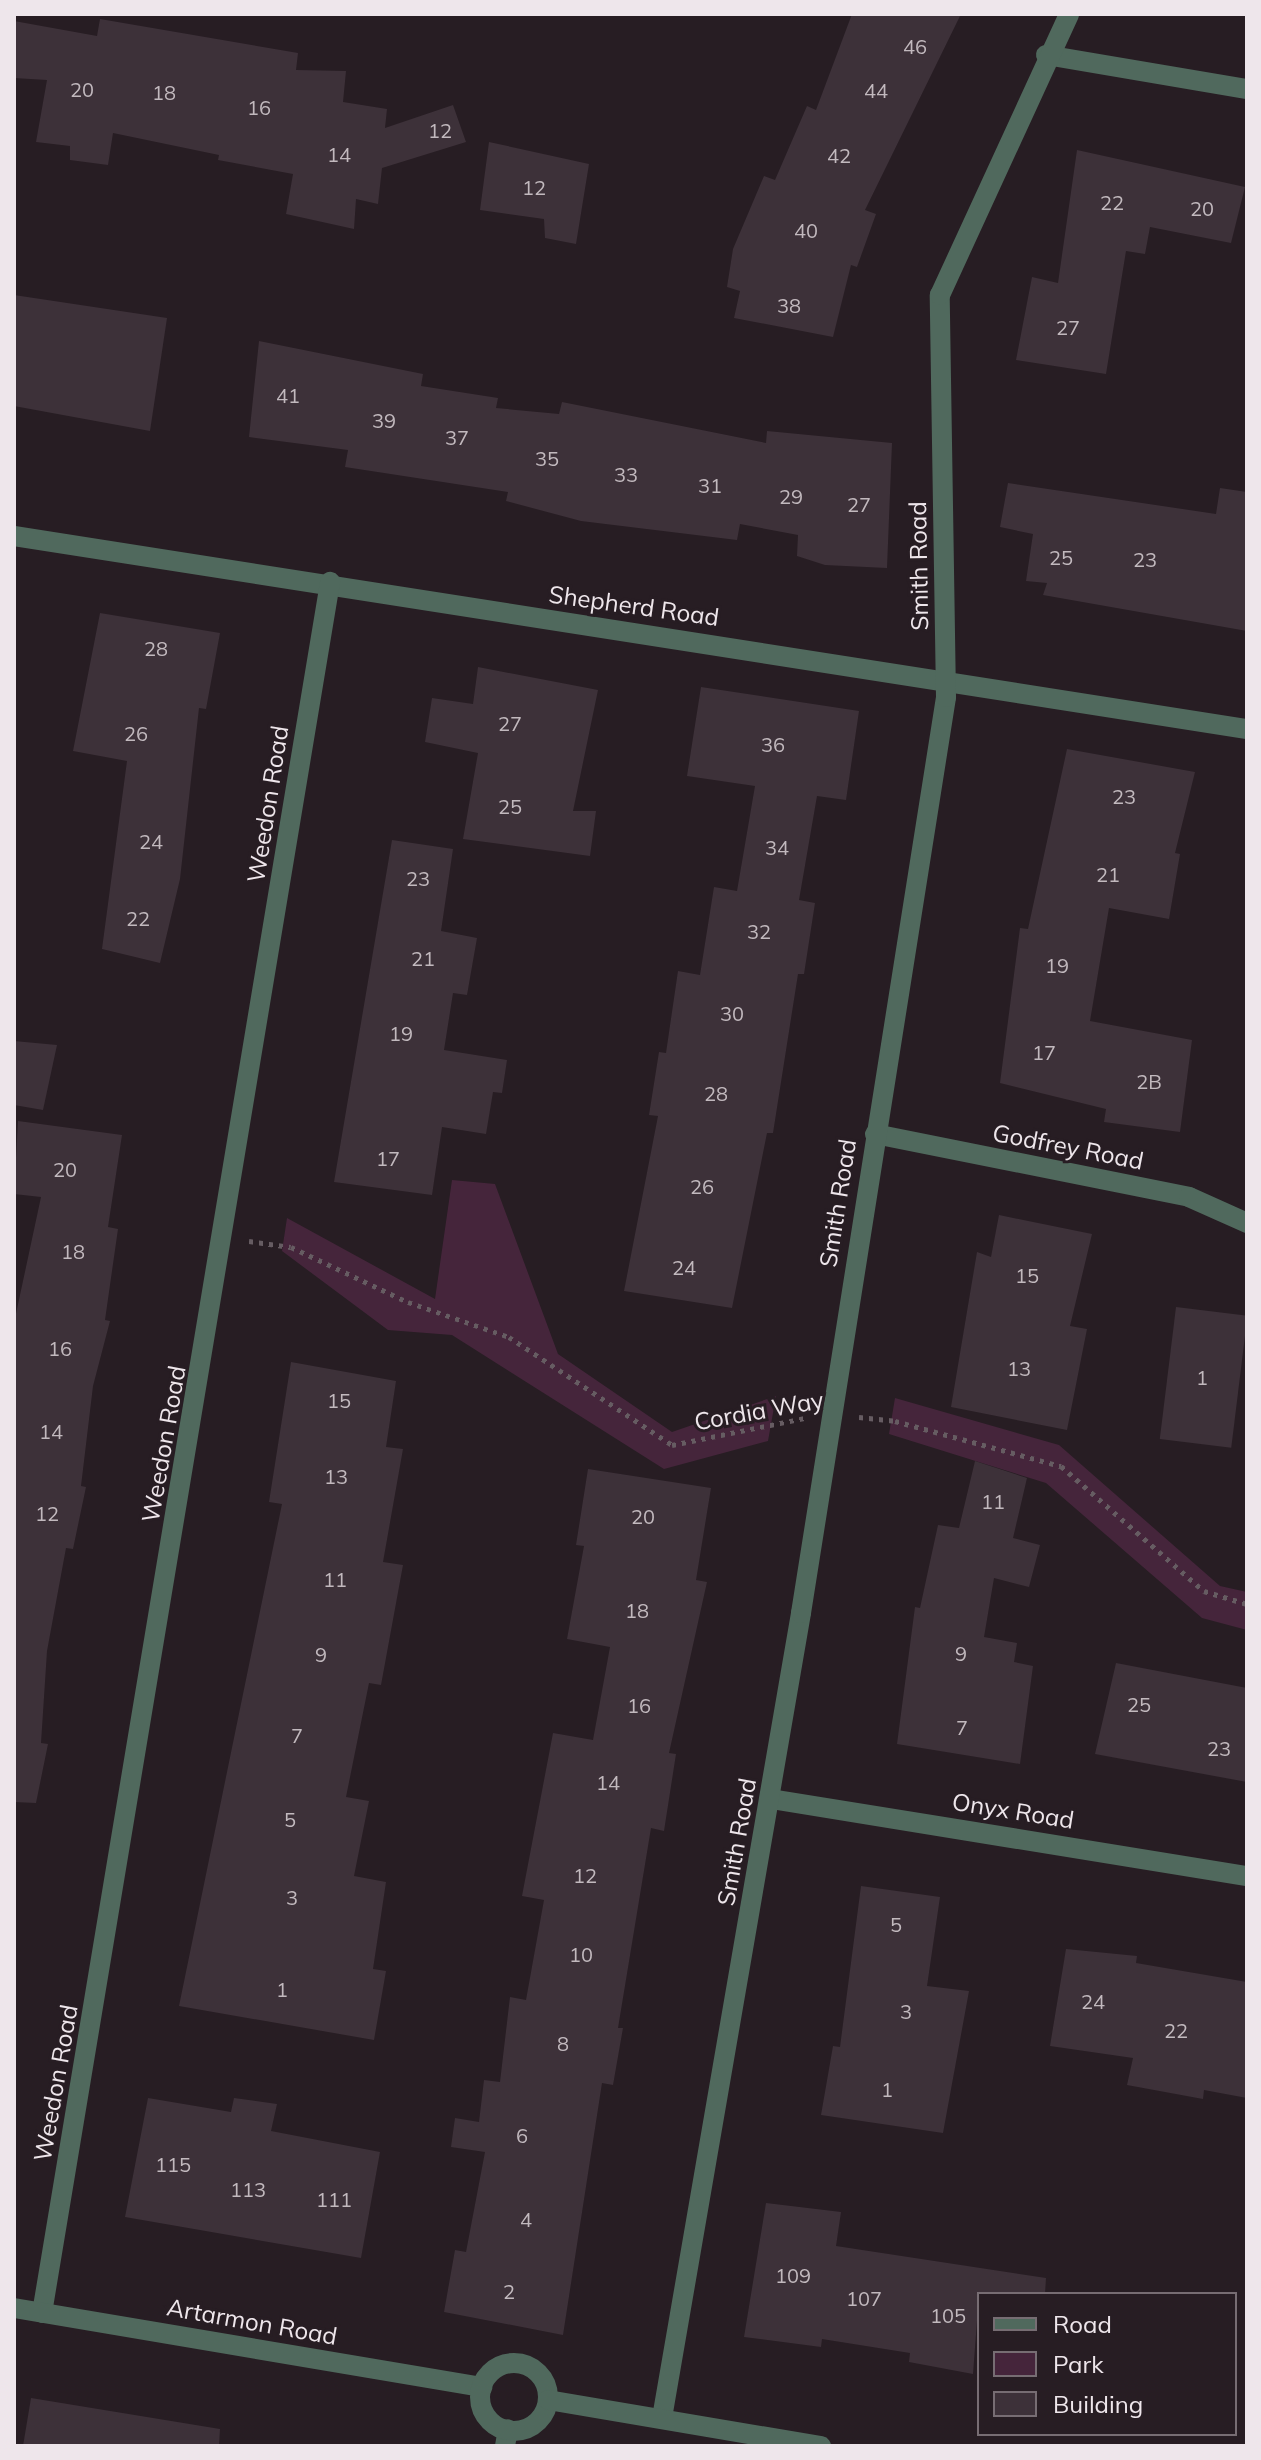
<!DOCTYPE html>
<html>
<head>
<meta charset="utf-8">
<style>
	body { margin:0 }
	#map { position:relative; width:1261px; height:2460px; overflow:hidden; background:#271d23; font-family:Mulish,sans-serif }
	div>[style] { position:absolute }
	.green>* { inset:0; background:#45253b }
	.building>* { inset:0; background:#3d3139; transform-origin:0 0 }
	.path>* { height:5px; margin-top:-2.5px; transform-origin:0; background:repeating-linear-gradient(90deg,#665c62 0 4px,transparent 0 10px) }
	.minor>* { height:20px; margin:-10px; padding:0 10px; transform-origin:10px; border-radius:10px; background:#50695d }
	.tertiary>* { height:20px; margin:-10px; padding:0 10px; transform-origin:10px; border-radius:10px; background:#50695d }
	.tertiary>.ring { margin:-10px; padding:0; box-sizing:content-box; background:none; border:20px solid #50695d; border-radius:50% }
	span { translate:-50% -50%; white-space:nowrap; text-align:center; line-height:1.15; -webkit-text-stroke:6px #271d23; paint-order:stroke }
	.number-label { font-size:20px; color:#c2b9be }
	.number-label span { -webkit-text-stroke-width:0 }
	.street-label { font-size:24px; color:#eee6eb }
	.frame { position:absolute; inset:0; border:16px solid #eee6eb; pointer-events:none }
	.legend { position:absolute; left:977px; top:2292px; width:260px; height:144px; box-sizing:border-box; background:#271d23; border:2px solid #776d73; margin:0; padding:10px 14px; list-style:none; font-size:24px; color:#eee6eb }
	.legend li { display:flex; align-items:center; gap:16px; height:40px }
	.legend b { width:40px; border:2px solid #776d73 }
</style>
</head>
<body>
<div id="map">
	<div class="green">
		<div style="clip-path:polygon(452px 1180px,495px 1184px,558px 1354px,672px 1432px,776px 1396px,768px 1441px,664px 1469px,452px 1335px,388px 1330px,282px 1251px,287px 1218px,435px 1299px)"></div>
		<div style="clip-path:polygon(895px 1398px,1059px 1445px,1220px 1586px,1247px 1592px,1247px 1630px,1202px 1618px,1046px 1483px,889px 1434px)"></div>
	</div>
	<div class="building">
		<div style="clip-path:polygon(852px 14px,961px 14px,865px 210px,876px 214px,857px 267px,851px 265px,833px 337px,734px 318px,740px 291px,727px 287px,733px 249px,764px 176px,775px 180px,807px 106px,816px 110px)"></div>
		<div style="clip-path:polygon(100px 19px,298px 53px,296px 70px,346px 71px,343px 102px,387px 109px,385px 128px,453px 105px,466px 142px,382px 168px,378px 204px,356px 199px,354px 229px,286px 214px,293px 174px,218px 160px,219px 155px,113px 133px,108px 165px,70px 160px,70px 146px,36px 142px,47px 80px,14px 78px,14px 21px,97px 36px)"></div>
		<div style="clip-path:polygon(489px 142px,589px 164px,576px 244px,545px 238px,544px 219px,480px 210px)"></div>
		<div style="clip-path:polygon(1077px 150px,1245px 187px,1231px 243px,1150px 227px,1145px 254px,1126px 251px,1106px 374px,1016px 360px,1032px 277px,1058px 283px)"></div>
		<div style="clip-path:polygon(14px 295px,167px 318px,150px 431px,14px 406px)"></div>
		<div style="clip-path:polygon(259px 341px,423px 374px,421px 386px,498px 398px,496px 408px,559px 414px,562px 402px,766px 443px,767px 431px,892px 443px,887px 568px,825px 565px,797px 556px,798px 535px,740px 524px,737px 540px,581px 521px,506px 501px,508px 492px,345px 467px,348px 450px,249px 437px)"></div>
		<div style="clip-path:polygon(1008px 483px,1216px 514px,1220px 488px,1247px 492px,1247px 631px,1043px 595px,1047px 583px,1026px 581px,1033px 534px,1000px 527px)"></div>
		<div style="clip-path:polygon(100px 613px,220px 633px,206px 709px,199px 708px,180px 879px,160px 963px,102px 949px,127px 761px,73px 751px)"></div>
		<div style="clip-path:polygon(478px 667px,598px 690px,573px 811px,596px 811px,590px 856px,463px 839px,478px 753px,425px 742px,432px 698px,473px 704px)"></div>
		<div style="clip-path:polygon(701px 687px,859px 711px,846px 800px,817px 796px,799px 900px,815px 903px,804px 974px,798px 974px,773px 1133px,767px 1133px,732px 1308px,624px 1291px,658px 1116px,649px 1115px,659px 1052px,666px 1053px,678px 971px,700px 975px,714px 887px,737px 891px,755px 786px,687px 776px)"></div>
		<div style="clip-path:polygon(1067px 749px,1195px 772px,1175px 853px,1180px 854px,1169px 919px,1109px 908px,1090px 1021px,1192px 1040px,1180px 1132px,1104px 1122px,1106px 1109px,1000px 1083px,1020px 928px,1028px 929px)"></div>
		<div style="clip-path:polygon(392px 840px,453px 849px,441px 931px,477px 938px,467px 995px,453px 993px,444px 1050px,507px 1060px,502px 1093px,493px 1092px,486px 1134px,442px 1127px,432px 1195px,334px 1182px)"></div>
		<div style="clip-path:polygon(14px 1041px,57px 1045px,43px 1110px,14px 1105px)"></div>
		<div style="clip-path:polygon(18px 1121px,122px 1135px,108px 1227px,118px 1229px,105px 1320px,110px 1321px,93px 1386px,81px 1486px,86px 1487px,73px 1549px,66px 1548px,47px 1651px,41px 1743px,48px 1744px,36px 1803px,14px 1802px,14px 1323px,41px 1197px,14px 1194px)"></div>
		<div style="clip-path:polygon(999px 1215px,1092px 1234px,1070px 1326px,1087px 1329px,1067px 1430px,951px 1407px,977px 1252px,991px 1257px)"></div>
		<div style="left:1176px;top:1307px;width:72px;height:133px;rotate:7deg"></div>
		<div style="clip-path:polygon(291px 1362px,396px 1381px,386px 1447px,403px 1449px,383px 1562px,403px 1565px,381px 1685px,369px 1683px,346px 1797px,369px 1801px,354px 1876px,386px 1882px,373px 1969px,386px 1971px,374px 2040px,179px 2006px,282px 1504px,269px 1502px)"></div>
		<div style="clip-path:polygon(975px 1461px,1027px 1478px,1013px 1538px,1040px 1545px,1029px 1587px,994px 1578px,984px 1637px,1017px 1643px,1014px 1662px,1033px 1666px,1020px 1764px,897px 1744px,915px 1607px,920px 1608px,938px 1525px,959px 1528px)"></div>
		<div style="clip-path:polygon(588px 1469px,711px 1488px,696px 1580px,707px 1582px,669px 1753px,676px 1754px,664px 1831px,651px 1828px,618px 2028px,623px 2028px,613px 2085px,602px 2083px,563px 2335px,444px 2312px,455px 2250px,466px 2252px,485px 2152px,451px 2147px,455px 2118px,479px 2122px,484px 2080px,500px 2082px,510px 1997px,526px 2000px,544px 1900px,522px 1896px,553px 1733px,593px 1740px,610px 1647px,567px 1639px,584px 1546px,576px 1545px)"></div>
		<div style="clip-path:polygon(1116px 1663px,1247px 1688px,1247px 1782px,1095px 1754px)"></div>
		<div style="clip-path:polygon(861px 1886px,940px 1897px,927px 1986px,969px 1991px,943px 2133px,821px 2115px,833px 2046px,840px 2047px)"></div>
		<div style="clip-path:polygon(1066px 1949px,1137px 1956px,1136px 1963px,1247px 1982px,1247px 2098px,1204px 2090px,1203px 2099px,1127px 2085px,1133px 2058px,1050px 2046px)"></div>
		<div style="clip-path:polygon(148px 2098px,231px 2112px,234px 2098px,277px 2104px,271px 2131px,380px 2152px,361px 2258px,125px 2217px)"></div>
		<div style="clip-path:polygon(766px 2203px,841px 2212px,836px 2246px,1046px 2278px,1045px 2294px,979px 2294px,973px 2374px,909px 2362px,910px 2353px,822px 2339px,821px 2347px,744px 2337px)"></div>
		<div style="clip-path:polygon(31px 2398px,220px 2429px,219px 2446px,23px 2446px)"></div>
	</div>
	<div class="path">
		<div style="left:249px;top:1241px;width:42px;rotate:8.1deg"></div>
		<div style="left:291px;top:1247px;width:129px;rotate:25.2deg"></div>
		<div style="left:408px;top:1302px;width:107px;rotate:19.1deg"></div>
		<div style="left:509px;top:1337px;width:196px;rotate:33.5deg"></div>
		<div style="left:672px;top:1445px;width:136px;rotate:-11.5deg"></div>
		<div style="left:859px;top:1417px;width:36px;rotate:6deg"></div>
		<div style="left:895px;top:1421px;width:172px;rotate:15.2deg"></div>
		<div style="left:1061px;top:1466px;width:190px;rotate:41.2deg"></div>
		<div style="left:1204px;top:1591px;width:45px;rotate:16.8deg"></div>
	</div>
	<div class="minor">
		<div style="left:1046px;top:55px;width:204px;rotate:9.6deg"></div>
		<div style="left:14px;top:536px;width:1248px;rotate:8.9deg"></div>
		<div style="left:875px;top:1134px;width:320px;rotate:11.3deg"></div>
		<div style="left:1189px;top:1197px;width:64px;rotate:24.1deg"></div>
		<div style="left:771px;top:1799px;width:482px;rotate:9.2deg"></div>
		<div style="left:42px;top:2313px;width:1755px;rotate:-80.55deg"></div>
		<div style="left:662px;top:2418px;width:817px;rotate:-80.2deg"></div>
		<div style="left:801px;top:1613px;width:927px;rotate:-81deg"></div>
		<div style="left:946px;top:697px;width:402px;rotate:-90.9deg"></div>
		<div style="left:940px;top:295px;width:309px;rotate:-65.3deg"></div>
		<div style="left:505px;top:2446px;width:17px;rotate:-80deg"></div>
	</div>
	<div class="tertiary">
		<div style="left:14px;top:2308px;width:475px;rotate:9.6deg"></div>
		<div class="ring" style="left:480px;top:2363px;width:48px;height:48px"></div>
		<div style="left:548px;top:2400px;width:277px;rotate:9.6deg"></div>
	</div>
	<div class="number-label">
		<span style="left:915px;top:46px">46</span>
		<span style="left:82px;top:89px">20</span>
		<span style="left:876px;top:90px">44</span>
		<span style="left:164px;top:92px">18</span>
		<span style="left:259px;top:107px">16</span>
		<span style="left:440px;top:130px">12</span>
		<span style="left:339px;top:154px">14</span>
		<span style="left:839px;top:155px">42</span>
		<span style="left:534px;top:187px">12</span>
		<span style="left:1112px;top:202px">22</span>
		<span style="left:1202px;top:208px">20</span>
		<span style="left:806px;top:230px">40</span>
		<span style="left:789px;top:305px">38</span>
		<span style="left:1068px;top:327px">27</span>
		<span style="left:288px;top:395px">41</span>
		<span style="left:384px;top:420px">39</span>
		<span style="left:457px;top:437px">37</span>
		<span style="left:547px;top:458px">35</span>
		<span style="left:626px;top:474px">33</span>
		<span style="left:710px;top:485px">31</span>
		<span style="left:791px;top:496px">29</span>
		<span style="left:859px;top:504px">27</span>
		<span style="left:1061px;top:557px">25</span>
		<span style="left:1145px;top:559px">23</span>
		<span style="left:156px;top:648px">28</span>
		<span style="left:510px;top:723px">27</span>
		<span style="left:136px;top:733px">26</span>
		<span style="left:773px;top:744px">36</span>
		<span style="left:1124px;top:796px">23</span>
		<span style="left:510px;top:806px">25</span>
		<span style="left:151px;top:841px">24</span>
		<span style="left:777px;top:847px">34</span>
		<span style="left:1108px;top:874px">21</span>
		<span style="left:418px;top:878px">23</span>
		<span style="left:138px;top:918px">22</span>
		<span style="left:759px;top:931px">32</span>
		<span style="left:423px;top:958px">21</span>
		<span style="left:1057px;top:965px">19</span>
		<span style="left:732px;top:1013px">30</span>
		<span style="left:401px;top:1033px">19</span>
		<span style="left:1044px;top:1052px">17</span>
		<span style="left:1149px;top:1081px">2B</span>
		<span style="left:716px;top:1093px">28</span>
		<span style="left:388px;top:1158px">17</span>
		<span style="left:65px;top:1169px">20</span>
		<span style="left:702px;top:1186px">26</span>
		<span style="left:73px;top:1251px">18</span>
		<span style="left:684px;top:1267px">24</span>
		<span style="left:1027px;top:1275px">15</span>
		<span style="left:60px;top:1348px">16</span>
		<span style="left:1019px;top:1368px">13</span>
		<span style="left:1202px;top:1377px">1</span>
		<span style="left:339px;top:1400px">15</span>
		<span style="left:51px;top:1431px">14</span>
		<span style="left:336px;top:1476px">13</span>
		<span style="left:993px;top:1501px">11</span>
		<span style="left:47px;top:1513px">12</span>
		<span style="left:643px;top:1516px">20</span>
		<span style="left:335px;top:1579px">11</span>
		<span style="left:637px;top:1610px">18</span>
		<span style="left:961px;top:1653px">9</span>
		<span style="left:321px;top:1654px">9</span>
		<span style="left:1139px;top:1704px">25</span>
		<span style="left:639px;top:1705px">16</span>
		<span style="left:962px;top:1727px">7</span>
		<span style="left:297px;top:1735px">7</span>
		<span style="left:1219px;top:1748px">23</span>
		<span style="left:608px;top:1782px">14</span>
		<span style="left:290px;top:1819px">5</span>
		<span style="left:585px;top:1875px">12</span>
		<span style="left:292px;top:1897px">3</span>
		<span style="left:896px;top:1924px">5</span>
		<span style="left:581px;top:1954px">10</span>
		<span style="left:282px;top:1989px">1</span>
		<span style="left:1093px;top:2001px">24</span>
		<span style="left:906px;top:2011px">3</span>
		<span style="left:1176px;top:2030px">22</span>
		<span style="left:563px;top:2043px">8</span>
		<span style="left:887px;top:2089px">1</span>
		<span style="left:522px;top:2135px">6</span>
		<span style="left:173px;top:2164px">115</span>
		<span style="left:248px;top:2189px">113</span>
		<span style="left:334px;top:2199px">111</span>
		<span style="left:526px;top:2219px">4</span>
		<span style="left:793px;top:2275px">109</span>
		<span style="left:509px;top:2291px">2</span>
		<span style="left:864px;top:2298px">107</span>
		<span style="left:948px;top:2315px">105</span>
	</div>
	<div class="street-label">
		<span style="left:919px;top:566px;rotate:-91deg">Smith Road</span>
		<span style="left:634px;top:606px;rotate:8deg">Shepherd Road</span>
		<span style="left:268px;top:804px;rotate:-81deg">Weedon Road</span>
		<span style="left:1068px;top:1147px;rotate:11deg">Godfrey Road</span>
		<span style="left:838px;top:1203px;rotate:-81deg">Smith Road</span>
		<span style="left:759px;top:1411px;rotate:-10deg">Cordia Way</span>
		<span style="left:164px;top:1444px;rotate:-80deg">Weedon Road</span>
		<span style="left:1013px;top:1811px;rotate:9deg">Onyx Road</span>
		<span style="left:737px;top:1842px;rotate:-80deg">Smith Road</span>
		<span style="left:56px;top:2083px;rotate:-80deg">Weedon Road</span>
		<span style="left:252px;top:2322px;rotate:10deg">Artarmon Road</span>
	</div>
	<div class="frame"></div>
	<ul class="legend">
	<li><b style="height:10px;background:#50695d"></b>Road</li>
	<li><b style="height:22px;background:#45253b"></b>Park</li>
	<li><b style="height:22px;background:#3d3139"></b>Building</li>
	</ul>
</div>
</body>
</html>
